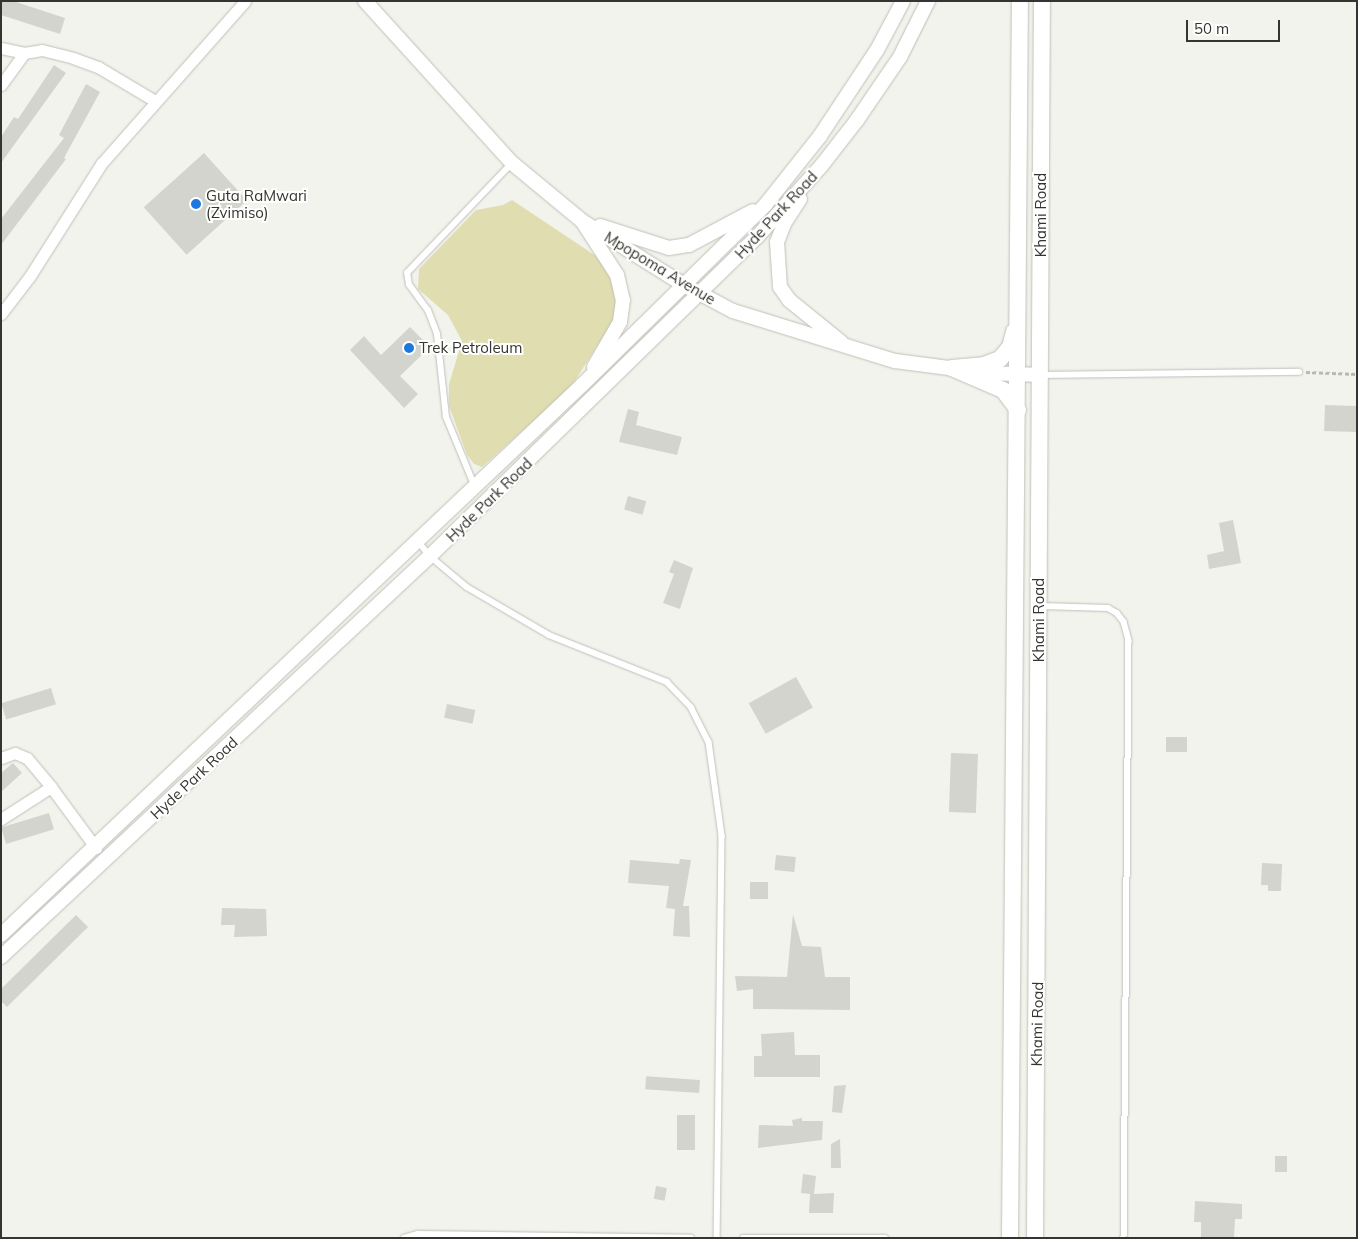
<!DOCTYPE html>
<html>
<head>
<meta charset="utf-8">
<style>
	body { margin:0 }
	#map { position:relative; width:1358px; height:1239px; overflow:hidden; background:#f3f3ed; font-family:Mulish,sans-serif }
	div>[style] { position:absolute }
	.green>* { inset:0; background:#e0deb0 }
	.building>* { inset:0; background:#d4d4ce; transform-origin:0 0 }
	.path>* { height:2.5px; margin-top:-1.25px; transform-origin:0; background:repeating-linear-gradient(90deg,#b9b9b4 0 4px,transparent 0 6.5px) }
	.roads { filter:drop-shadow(0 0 1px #c0c0ba) drop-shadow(0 0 1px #c0c0ba) }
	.service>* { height:5.5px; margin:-2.75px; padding:0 2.75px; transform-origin:2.75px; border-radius:2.75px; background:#fff }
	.minor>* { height:11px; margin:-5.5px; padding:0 5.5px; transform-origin:5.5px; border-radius:5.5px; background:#fff }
	.tertiary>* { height:14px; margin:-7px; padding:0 7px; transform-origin:7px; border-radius:7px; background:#fff }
	.secondary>* { height:16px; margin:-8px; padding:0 8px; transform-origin:8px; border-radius:8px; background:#fff }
	.dots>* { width:14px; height:14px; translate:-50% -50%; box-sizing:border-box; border:2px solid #fffffe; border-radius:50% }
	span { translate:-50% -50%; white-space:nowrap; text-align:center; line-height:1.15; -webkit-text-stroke:4px #fffffe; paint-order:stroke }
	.poi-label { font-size:15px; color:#343432 }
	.left { translate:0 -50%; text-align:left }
	.street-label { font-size:15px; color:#343432 }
	.frame { position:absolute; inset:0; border:2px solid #343432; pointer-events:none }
	.scale { position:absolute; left:1186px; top:20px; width:94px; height:22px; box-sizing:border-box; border:2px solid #343432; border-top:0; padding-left:6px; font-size:15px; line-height:18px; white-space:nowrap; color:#343432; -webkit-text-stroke:4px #fffffe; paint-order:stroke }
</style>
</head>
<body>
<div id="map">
	<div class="green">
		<div style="clip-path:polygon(512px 200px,596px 256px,612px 275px,617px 296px,614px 319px,571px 387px,482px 467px,474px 464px,467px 455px,449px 406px,449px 384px,462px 341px,448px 315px,418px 289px,419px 269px,476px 210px,503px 205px)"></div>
	</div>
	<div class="building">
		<div style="clip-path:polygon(1px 1px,13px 1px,65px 18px,60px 34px,1px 15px)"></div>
		<div style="clip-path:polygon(54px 65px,66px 73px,1px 163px,1px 137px,14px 117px,18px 119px)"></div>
		<div style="clip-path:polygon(86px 84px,100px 92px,64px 158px,66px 159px,1px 245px,1px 219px,64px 138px,59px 135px)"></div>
		<div style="left:204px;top:153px;width:64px;height:81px;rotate:48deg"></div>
		<div style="clip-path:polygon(410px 327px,430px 347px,400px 376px,418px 394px,404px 408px,350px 350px,364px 336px,381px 355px)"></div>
		<div style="left:1325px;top:405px;width:32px;height:26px;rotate:2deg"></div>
		<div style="clip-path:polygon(628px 409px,639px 412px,636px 425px,682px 437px,677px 455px,619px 442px)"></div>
		<div style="left:628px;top:496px;width:19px;height:14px;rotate:16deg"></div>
		<div style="clip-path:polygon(1233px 520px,1241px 563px,1209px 569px,1207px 555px,1224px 551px,1219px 523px)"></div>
		<div style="clip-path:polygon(674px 560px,693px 568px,680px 609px,663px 603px,674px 574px,669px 572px)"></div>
		<div style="left:796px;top:677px;width:35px;height:54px;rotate:61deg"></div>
		<div style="left:51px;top:688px;width:17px;height:52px;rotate:73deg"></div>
		<div style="left:447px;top:704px;width:29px;height:14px;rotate:12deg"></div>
		<div style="left:1166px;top:737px;width:21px;height:15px"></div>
		<div style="left:951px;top:753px;width:27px;height:59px;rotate:2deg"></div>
		<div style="clip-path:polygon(13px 763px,22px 773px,1px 792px,1px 773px)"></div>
		<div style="left:49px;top:813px;width:17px;height:50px;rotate:73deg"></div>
		<div style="left:776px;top:855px;width:20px;height:15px;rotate:6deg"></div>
		<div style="clip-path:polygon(680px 859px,691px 860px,683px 906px,689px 906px,690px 937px,673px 936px,675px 909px,666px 908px,669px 886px,628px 883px,630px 860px,679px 864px)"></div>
		<div style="clip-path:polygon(1262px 863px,1282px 864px,1281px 891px,1268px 891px,1268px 885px,1261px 885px)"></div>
		<div style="left:768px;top:882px;width:17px;height:18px;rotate:90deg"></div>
		<div style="clip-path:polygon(222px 908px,266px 909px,267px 936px,234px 937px,235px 925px,221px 925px)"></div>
		<div style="clip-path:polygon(793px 914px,802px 946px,821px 947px,825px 977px,850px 977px,850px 1010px,753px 1009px,753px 989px,737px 991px,735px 976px,787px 977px)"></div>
		<div style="clip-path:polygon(76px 915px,88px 927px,7px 1007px,1px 1001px,1px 989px)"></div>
		<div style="clip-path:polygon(794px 1032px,795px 1055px,820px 1055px,820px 1077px,754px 1077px,754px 1056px,762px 1056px,761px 1034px)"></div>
		<div style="left:700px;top:1080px;width:13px;height:54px;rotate:94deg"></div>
		<div style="clip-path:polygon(846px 1085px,842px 1113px,832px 1112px,834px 1086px)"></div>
		<div style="left:677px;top:1115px;width:18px;height:35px"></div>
		<div style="clip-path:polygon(802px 1118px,802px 1121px,823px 1121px,822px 1140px,758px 1148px,759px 1125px,793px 1126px,792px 1120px)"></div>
		<div style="clip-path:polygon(840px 1139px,841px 1168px,831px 1168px,831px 1144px)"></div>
		<div style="left:1275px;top:1156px;width:12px;height:16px"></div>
		<div style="clip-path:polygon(803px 1174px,816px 1176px,814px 1194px,834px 1193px,833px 1213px,809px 1213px,810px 1194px,801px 1193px)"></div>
		<div style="left:656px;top:1186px;width:11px;height:13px;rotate:10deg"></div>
		<div style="clip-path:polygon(1195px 1201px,1242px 1204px,1242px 1219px,1235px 1219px,1234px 1238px,1201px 1238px,1201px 1222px,1194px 1222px)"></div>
	</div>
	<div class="path">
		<div style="left:1306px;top:372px;width:51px;rotate:2.2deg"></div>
	</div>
	<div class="roads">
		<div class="service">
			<div style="left:1042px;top:375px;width:257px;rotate:-0.7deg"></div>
			<div style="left:474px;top:485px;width:74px;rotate:-112.4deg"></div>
			<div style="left:446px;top:417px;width:83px;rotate:-96.2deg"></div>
			<div style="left:437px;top:334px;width:25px;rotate:-111deg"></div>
			<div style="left:428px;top:311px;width:32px;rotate:-126deg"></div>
			<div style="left:409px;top:285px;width:12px;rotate:-99deg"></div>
			<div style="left:407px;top:273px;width:152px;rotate:-46.3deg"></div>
			<div style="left:418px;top:541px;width:19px;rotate:51deg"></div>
			<div style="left:430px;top:556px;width:48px;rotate:40deg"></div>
			<div style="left:467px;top:587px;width:95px;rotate:30.3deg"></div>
			<div style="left:549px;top:635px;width:127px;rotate:21.7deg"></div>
			<div style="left:667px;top:682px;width:35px;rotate:46deg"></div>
			<div style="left:691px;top:707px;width:39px;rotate:63deg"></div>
			<div style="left:709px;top:742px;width:95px;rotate:82.1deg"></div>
			<div style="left:722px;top:836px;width:402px;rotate:90.7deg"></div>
			<div style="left:1041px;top:606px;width:67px;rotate:1.7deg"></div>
			<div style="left:1108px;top:608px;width:10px;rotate:29deg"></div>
			<div style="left:1117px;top:613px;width:11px;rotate:52deg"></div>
			<div style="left:1124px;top:622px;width:20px;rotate:75deg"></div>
			<div style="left:1129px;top:641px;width:597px;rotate:90.48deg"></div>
			<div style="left:404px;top:1238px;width:15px;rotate:-16deg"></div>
			<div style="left:418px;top:1234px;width:273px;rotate:0.8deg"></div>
			<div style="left:743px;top:1238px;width:142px"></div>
		</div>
		<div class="minor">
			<div style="left:1px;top:48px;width:24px;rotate:12deg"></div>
			<div style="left:24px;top:53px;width:18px;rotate:-9deg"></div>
			<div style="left:42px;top:50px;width:32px;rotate:14deg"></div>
			<div style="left:73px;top:58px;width:27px;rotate:20deg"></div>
			<div style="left:98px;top:67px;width:66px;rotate:30.8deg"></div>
			<div style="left:1px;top:85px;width:39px;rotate:-54deg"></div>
			<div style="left:1px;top:314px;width:48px;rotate:-52.7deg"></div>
			<div style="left:30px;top:276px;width:133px;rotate:-57.6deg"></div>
			<div style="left:101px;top:164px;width:217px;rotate:-48.5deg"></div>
			<div style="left:1px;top:758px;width:15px;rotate:-20deg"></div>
			<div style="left:15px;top:753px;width:13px;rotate:23deg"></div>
			<div style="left:27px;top:758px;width:38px;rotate:50deg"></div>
			<div style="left:1px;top:819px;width:59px;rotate:-32.6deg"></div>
			<div style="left:51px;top:787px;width:76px;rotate:53.6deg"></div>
		</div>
		<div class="tertiary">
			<div style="left:365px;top:1px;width:219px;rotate:47.8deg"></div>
			<div style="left:512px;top:163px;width:91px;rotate:39.6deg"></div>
			<div style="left:582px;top:221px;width:120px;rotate:32.1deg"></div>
			<div style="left:684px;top:285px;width:55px;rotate:28deg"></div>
			<div style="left:733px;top:311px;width:170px;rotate:17.2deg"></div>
			<div style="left:895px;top:361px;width:93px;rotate:7.4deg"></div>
			<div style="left:987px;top:373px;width:54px;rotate:2.1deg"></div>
			<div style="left:800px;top:199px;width:30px;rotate:123deg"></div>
			<div style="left:784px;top:224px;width:19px;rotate:111deg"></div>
			<div style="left:777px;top:242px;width:45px;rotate:86.2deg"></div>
			<div style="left:780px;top:287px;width:16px;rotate:55deg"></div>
			<div style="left:789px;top:300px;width:67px;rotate:38.9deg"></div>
			<div style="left:584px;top:224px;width:61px;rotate:57.1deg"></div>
			<div style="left:617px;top:275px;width:26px;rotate:77deg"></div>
			<div style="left:623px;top:300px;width:22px;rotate:98deg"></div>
			<div style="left:620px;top:322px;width:52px;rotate:120deg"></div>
			<div style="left:600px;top:226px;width:72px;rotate:17.7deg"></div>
			<div style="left:669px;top:248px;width:20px;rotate:-9deg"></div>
			<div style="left:689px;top:245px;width:72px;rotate:-28deg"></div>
			<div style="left:1px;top:935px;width:800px;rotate:-43.43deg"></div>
			<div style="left:582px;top:385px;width:258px;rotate:-44.5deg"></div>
			<div style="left:766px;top:204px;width:87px;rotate:-51.5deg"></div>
			<div style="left:820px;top:136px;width:103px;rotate:-56.5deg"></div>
			<div style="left:877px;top:50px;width:55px;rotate:-62deg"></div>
			<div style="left:1px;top:957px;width:587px;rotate:-43.07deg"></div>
			<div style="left:430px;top:556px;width:457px;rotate:-44.3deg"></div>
			<div style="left:757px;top:237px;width:97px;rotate:-47.9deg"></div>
			<div style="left:822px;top:165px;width:57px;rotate:-52.1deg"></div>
			<div style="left:857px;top:120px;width:76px;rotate:-55.7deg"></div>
			<div style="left:900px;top:57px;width:63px;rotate:-63.4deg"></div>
		</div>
		<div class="secondary">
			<div style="left:952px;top:368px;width:32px;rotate:-5deg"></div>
			<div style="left:984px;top:365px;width:17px;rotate:-21deg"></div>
			<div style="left:1000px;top:359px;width:16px;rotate:-50deg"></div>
			<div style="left:1010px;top:347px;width:16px;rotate:-75deg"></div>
			<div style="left:954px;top:369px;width:53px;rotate:23.2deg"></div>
			<div style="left:1003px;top:390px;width:25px;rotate:53deg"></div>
			<div style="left:1010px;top:1238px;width:1237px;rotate:-89.54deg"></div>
			<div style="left:1035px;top:1238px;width:1237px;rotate:-89.68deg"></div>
		</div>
	</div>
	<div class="dots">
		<div style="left:196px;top:204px;background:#1b78e1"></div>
		<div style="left:409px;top:348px;background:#1b78e1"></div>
	</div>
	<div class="poi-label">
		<span class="left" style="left:206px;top:204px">Guta RaMwari<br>(Zvimiso)</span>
		<span class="left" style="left:419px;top:348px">Trek Petroleum</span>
	</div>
	<div class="street-label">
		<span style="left:776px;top:215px;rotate:-47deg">Hyde Park Road</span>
		<span style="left:1041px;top:215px;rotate:-90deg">Khami Road</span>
		<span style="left:660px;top:268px;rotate:31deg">Mpopoma Avenue</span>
		<span style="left:489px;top:500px;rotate:-44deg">Hyde Park Road</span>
		<span style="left:1039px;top:620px;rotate:-90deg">Khami Road</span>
		<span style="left:194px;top:778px;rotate:-43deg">Hyde Park Road</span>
		<span style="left:1037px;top:1024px;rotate:-89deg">Khami Road</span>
	</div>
	<div class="frame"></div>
	<div class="scale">50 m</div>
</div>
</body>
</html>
